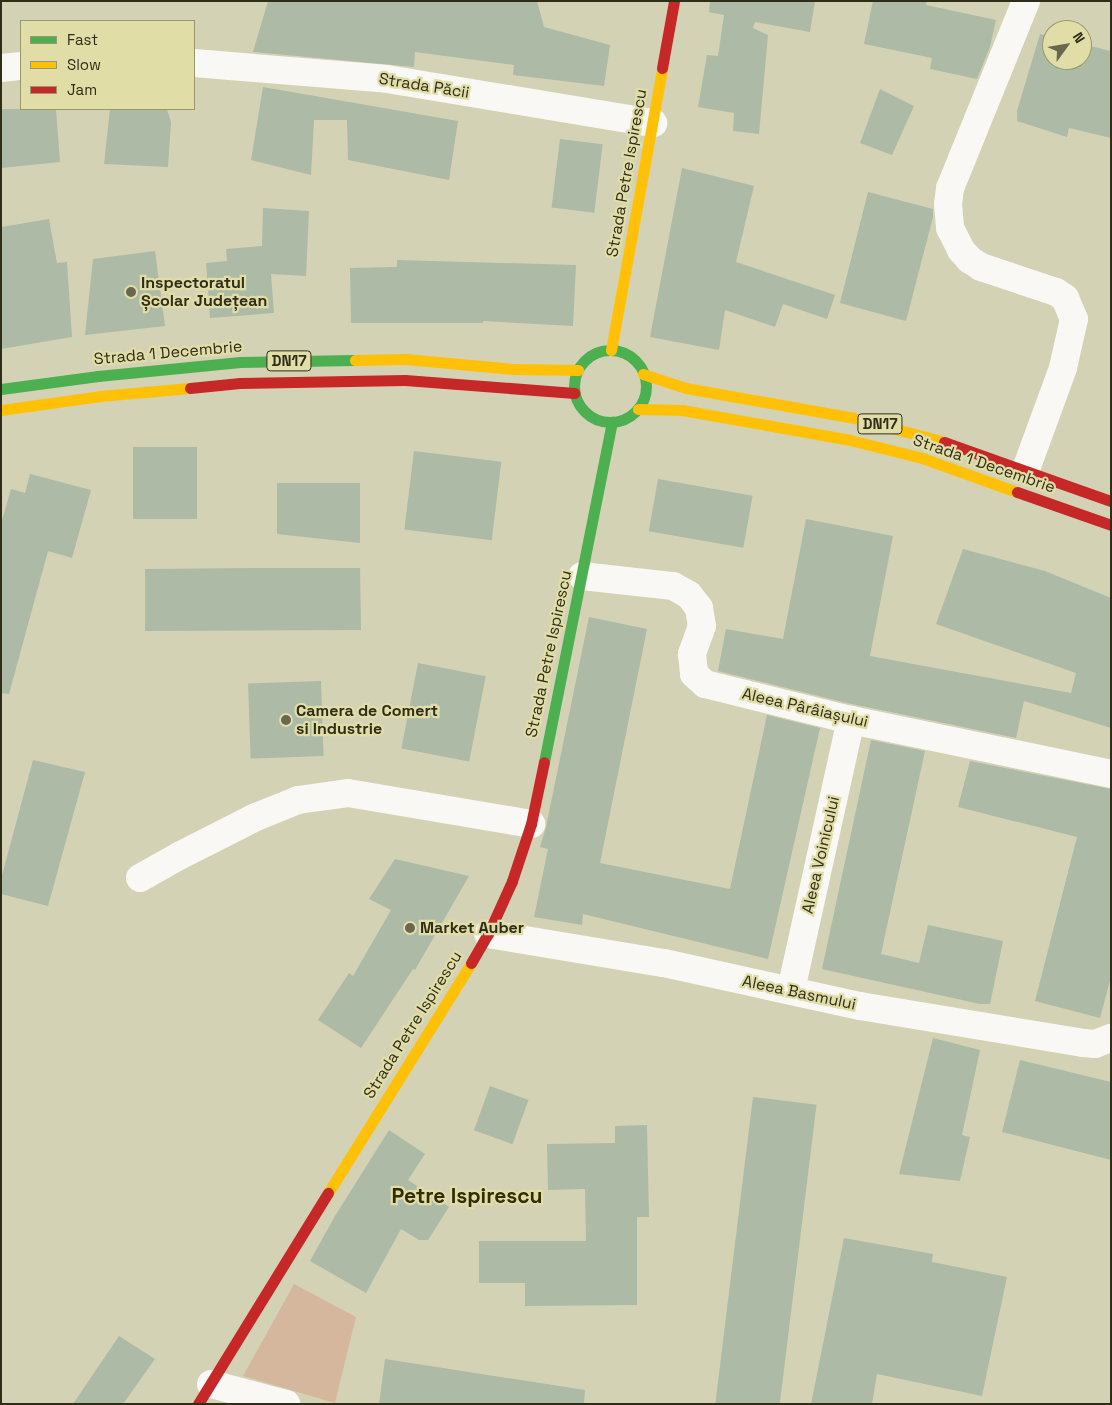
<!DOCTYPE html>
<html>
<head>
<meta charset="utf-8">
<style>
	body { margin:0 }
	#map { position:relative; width:1112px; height:1405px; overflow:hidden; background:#d4d2b4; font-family:"Space Grotesk",sans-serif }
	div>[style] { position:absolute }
	.green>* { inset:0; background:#d5b79d }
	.building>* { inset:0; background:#acbaa6; transform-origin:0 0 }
	.street>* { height:28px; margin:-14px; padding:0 14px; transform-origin:14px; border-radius:14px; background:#f9f8f4 }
	.fast>* { height:11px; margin:-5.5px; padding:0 5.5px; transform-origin:5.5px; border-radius:5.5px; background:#4caf50 }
	.fast>.ring { margin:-5.5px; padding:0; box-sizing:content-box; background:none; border:11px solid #4caf50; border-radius:50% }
	.slow>* { height:11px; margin:-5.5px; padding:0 5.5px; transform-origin:5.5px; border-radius:5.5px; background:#ffc107 }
	.jam>* { height:11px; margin:-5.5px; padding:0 5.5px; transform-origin:5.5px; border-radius:5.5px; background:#c62828 }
	.dots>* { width:14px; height:14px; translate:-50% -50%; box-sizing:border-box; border:2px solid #e1dda7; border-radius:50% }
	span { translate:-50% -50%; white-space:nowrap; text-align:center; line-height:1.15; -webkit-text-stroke:4.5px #e1dda7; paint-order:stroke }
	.shield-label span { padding:1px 4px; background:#e1dda7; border:1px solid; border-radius:4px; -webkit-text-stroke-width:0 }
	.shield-label { font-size:15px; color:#2f2d18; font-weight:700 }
	.street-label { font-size:16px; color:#2f2d18 }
	.poi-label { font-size:16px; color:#2f2d18; font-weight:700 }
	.left { translate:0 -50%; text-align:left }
	.district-label { font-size:21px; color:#312d05; font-weight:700 }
	.frame { position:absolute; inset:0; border:2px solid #2f2d18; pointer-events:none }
	.legend { position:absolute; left:20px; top:20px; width:175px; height:90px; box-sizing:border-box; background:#e1dda7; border:1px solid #9a976e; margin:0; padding:6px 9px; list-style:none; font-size:15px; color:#2f2d18 }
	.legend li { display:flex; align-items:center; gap:10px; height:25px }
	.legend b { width:25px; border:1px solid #9a976e }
	.north { position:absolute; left:1042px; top:20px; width:50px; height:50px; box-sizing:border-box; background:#e1dda7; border:1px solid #9a976e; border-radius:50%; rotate:58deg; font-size:14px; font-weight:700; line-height:20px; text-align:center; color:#2f2d18 }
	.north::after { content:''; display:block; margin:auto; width:18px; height:22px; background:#69674f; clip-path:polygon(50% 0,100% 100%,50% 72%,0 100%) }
</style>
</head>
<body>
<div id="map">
	<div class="green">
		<div style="clip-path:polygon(294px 1284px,356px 1317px,335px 1403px,243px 1376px)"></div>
	</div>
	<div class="building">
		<div style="clip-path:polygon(268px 1px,537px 1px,544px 27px,610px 45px,604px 86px,513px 75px,514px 65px,415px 52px,414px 67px,253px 52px)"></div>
		<div style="clip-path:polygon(710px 1px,815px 1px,810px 32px,755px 22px,753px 28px,768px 35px,759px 134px,733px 131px,734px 113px,698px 107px,707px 55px,718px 56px,724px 15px,709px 12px)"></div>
		<div style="clip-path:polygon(873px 1px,927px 1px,926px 5px,996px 20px,990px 47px,977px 79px,930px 69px,932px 58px,864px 44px)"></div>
		<div style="clip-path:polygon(1040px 34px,1052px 37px,1052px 60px,1082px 60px,1082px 44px,1111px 51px,1111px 138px,1069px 128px,1067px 137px,1017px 121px,1017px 111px)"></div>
		<div style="clip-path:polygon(263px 87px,458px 121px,449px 180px,348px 160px,347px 120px,314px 120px,311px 175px,251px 160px)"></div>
		<div style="clip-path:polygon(880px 89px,914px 106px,892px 155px,860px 143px)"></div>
		<div style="clip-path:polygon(1px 109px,56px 109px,60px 162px,1px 168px)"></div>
		<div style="clip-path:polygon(110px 109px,167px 109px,171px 122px,168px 167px,104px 164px)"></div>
		<div style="left:560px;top:139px;width:43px;height:69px;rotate:7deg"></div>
		<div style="clip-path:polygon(682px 168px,754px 186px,736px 262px,835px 295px,827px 319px,783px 304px,775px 327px,725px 310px,719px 350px,650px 337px)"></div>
		<div style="clip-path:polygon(868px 192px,933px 209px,933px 217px,906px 321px,840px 303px)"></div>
		<div style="clip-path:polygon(263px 208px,309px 211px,306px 276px,271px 274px,274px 313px,210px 318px,206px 263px,227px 261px,226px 249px,262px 246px)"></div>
		<div style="clip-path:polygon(49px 219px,57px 263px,67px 262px,72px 337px,1px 349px,1px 227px)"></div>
		<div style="clip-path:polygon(155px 251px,165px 326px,85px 335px,93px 259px)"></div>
		<div style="clip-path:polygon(397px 260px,576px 265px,573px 326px,483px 321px,483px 323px,351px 323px,350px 268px,397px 267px)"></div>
		<div style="left:133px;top:447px;width:64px;height:72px"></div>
		<div style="left:414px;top:451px;width:88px;height:79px;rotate:7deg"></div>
		<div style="clip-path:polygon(30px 474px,91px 490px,72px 558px,48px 551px,9px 694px,1px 693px,1px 524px,11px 489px,25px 493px)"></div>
		<div style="left:658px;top:479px;width:96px;height:53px;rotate:10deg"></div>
		<div style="clip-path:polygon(277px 483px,360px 483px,360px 543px,277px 534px)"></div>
		<div style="clip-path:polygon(806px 519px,893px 536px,870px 656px,1071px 693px,1076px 673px,936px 624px,963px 549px,1045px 571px,1111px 598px,1111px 728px,1024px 701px,1016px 738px,847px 703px,718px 671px,726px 629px,783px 639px)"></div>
		<div style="clip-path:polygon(265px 568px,360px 568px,361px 630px,145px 631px,145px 569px)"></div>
		<div style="clip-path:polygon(589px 617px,647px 629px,600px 863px,730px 889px,767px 715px,820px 728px,768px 959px,583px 914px,582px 925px,534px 917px,548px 849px,540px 847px,546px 827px)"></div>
		<div style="left:418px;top:663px;width:69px;height:87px;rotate:11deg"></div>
		<div style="left:321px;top:681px;width:75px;height:73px;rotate:88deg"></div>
		<div style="clip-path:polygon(871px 740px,925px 751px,881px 954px,919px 963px,928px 925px,1003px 941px,990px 1004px,980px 1004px,822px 969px)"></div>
		<div style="clip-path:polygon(33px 760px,85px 772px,48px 906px,1px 894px,1px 879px)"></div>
		<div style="clip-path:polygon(970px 761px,1111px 789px,1111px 977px,1100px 1018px,1035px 1001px,1077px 837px,958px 807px)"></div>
		<div style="clip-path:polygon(395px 859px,469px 876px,415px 970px,413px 969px,361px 1048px,318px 1020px,349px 973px,353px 976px,391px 910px,369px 899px)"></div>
		<div style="clip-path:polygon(933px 1038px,980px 1050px,962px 1135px,970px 1137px,960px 1181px,899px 1174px)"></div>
		<div style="clip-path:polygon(1020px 1060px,1111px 1082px,1111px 1160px,1002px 1132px)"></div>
		<div style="left:490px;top:1086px;width:41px;height:47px;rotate:20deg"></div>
		<div style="left:753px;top:1097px;width:64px;height:312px;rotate:7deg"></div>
		<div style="clip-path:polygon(647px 1125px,649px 1217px,637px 1217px,637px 1305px,525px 1306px,525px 1283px,479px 1283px,479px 1241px,586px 1241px,585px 1189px,548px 1190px,547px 1144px,615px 1143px,615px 1126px)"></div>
		<div style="clip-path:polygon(389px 1130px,425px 1154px,408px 1180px,449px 1207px,428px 1240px,419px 1240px,401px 1229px,366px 1293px,310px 1261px,335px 1216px)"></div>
		<div style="clip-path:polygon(844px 1238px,933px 1254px,932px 1262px,1007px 1277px,982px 1396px,877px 1374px,872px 1404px,811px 1404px)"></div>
		<div style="clip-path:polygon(119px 1336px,155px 1359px,123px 1404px,73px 1404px)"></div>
		<div style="clip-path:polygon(385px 1359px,585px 1390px,584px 1404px,379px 1404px)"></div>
	</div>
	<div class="street">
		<div style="left:1026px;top:1px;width:202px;rotate:112.1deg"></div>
		<div style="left:950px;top:188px;width:16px;rotate:97deg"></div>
		<div style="left:948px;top:204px;width:24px;rotate:85deg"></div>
		<div style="left:950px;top:228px;width:25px;rotate:63deg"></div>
		<div style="left:961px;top:250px;width:13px;rotate:48deg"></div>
		<div style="left:970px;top:260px;width:13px;rotate:32deg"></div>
		<div style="left:981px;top:267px;width:79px;rotate:18.4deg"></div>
		<div style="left:1056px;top:292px;width:11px;rotate:34deg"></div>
		<div style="left:1065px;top:298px;width:23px;rotate:67deg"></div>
		<div style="left:1074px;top:319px;width:50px;rotate:102.7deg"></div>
		<div style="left:1063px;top:368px;width:108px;rotate:110.1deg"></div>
		<div style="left:194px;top:63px;width:194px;rotate:4.7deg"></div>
		<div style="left:387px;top:79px;width:270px;rotate:9.4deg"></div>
		<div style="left:1px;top:68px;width:20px;rotate:-6deg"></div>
		<div style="left:582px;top:576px;width:92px;rotate:6.3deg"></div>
		<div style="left:673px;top:586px;width:18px;rotate:29deg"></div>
		<div style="left:689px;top:595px;width:16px;rotate:52deg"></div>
		<div style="left:699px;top:608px;width:18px;rotate:81deg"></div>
		<div style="left:702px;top:626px;width:30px;rotate:110deg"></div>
		<div style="left:692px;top:654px;width:20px;rotate:84deg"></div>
		<div style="left:694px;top:674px;width:15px;rotate:42deg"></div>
		<div style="left:705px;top:684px;width:150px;rotate:13.9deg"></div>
		<div style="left:851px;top:720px;width:266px;rotate:11.7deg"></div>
		<div style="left:140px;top:878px;width:45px;rotate:-29.4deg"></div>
		<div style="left:179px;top:856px;width:86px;rotate:-26.9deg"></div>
		<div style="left:256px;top:817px;width:45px;rotate:-22deg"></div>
		<div style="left:298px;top:800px;width:50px;rotate:-8deg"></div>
		<div style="left:348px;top:793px;width:186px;rotate:9.6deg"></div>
		<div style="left:488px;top:934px;width:178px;rotate:9.4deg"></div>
		<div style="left:664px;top:963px;width:201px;rotate:12.4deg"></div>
		<div style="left:860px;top:1006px;width:226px;rotate:9.4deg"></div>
		<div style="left:1083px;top:1043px;width:12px;rotate:5deg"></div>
		<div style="left:1095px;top:1044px;width:17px;rotate:-21deg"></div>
		<div style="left:791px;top:990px;width:277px;rotate:-77.5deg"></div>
		<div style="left:211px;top:1384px;width:78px;rotate:14.9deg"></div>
	</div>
	<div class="fast">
		<div class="ring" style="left:574px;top:350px;width:61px;height:61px"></div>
		<div style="left:1px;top:389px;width:98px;rotate:-7.6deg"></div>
		<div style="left:98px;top:376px;width:143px;rotate:-5.6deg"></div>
		<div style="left:240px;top:362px;width:115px;rotate:-1deg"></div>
		<div style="left:544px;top:762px;width:347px;rotate:-78.7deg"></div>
	</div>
	<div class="slow">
		<div style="left:611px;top:350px;width:287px;rotate:-79.7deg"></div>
		<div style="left:355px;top:360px;width:51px;rotate:-1.1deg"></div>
		<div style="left:406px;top:359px;width:107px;rotate:5.3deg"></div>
		<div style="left:513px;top:369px;width:65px;rotate:0.9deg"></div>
		<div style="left:643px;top:374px;width:45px;rotate:18deg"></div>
		<div style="left:686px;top:388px;width:171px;rotate:10.1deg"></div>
		<div style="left:854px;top:418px;width:93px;rotate:14.9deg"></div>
		<div style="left:638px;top:409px;width:44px;rotate:1.3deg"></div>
		<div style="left:682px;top:410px;width:171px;rotate:10.1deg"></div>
		<div style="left:850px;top:440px;width:74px;rotate:14deg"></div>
		<div style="left:922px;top:458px;width:101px;rotate:19.7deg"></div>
		<div style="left:1px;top:410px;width:100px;rotate:-8deg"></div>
		<div style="left:100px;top:396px;width:90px;rotate:-5.1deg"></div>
		<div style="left:328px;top:1193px;width:271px;rotate:-58.1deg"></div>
	</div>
	<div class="jam">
		<div style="left:662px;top:68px;width:68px;rotate:-79.8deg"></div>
		<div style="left:190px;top:388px;width:50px;rotate:-5.7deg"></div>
		<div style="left:240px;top:383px;width:165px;rotate:-1deg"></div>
		<div style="left:405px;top:380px;width:170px;rotate:4.4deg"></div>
		<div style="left:944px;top:442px;width:177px;rotate:19.5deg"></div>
		<div style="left:1017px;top:492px;width:100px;rotate:19.3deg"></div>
		<div style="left:471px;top:963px;width:34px;rotate:-60deg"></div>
		<div style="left:488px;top:934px;width:58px;rotate:-65.6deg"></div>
		<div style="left:512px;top:881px;width:60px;rotate:-71.6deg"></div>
		<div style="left:531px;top:824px;width:63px;rotate:-78.2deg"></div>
		<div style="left:198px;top:1404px;width:248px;rotate:-58.4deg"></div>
	</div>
	<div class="dots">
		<div style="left:131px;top:292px;background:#69674f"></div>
		<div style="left:286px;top:720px;background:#69674f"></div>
		<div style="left:410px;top:928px;background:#69674f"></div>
	</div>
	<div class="shield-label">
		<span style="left:289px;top:361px">DN17</span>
		<span style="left:880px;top:424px">DN17</span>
	</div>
	<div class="street-label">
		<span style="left:424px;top:86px;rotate:9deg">Strada Păcii</span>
		<span style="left:627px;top:173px;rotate:-80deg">Strada Petre Ispirescu</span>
		<span style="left:168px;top:353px;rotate:-5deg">Strada 1 Decembrie</span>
		<span style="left:984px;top:464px;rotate:19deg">Strada 1 Decembrie</span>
		<span style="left:549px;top:654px;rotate:-78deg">Strada Petre Ispirescu</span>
		<span style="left:805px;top:708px;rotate:13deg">Aleea Pârâiașului</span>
		<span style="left:821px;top:855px;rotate:-77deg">Aleea Voinicului</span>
		<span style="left:799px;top:993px;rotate:12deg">Aleea Basmului</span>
		<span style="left:413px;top:1025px;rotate:-58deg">Strada Petre Ispirescu</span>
	</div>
	<div class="poi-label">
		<span class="left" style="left:141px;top:292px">Inspectoratul<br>Școlar Județean</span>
		<span class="left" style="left:296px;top:720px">Camera de Comert<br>si Industrie</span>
		<span class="left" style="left:420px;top:928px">Market Auber</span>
	</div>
	<div class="district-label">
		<span style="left:467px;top:1196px">Petre Ispirescu</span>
	</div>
	<div class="frame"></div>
	<ul class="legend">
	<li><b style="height:6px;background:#4caf50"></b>Fast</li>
	<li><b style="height:6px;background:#ffc107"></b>Slow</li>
	<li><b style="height:6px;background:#c62828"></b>Jam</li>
	</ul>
	<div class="north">N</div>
</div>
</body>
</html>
